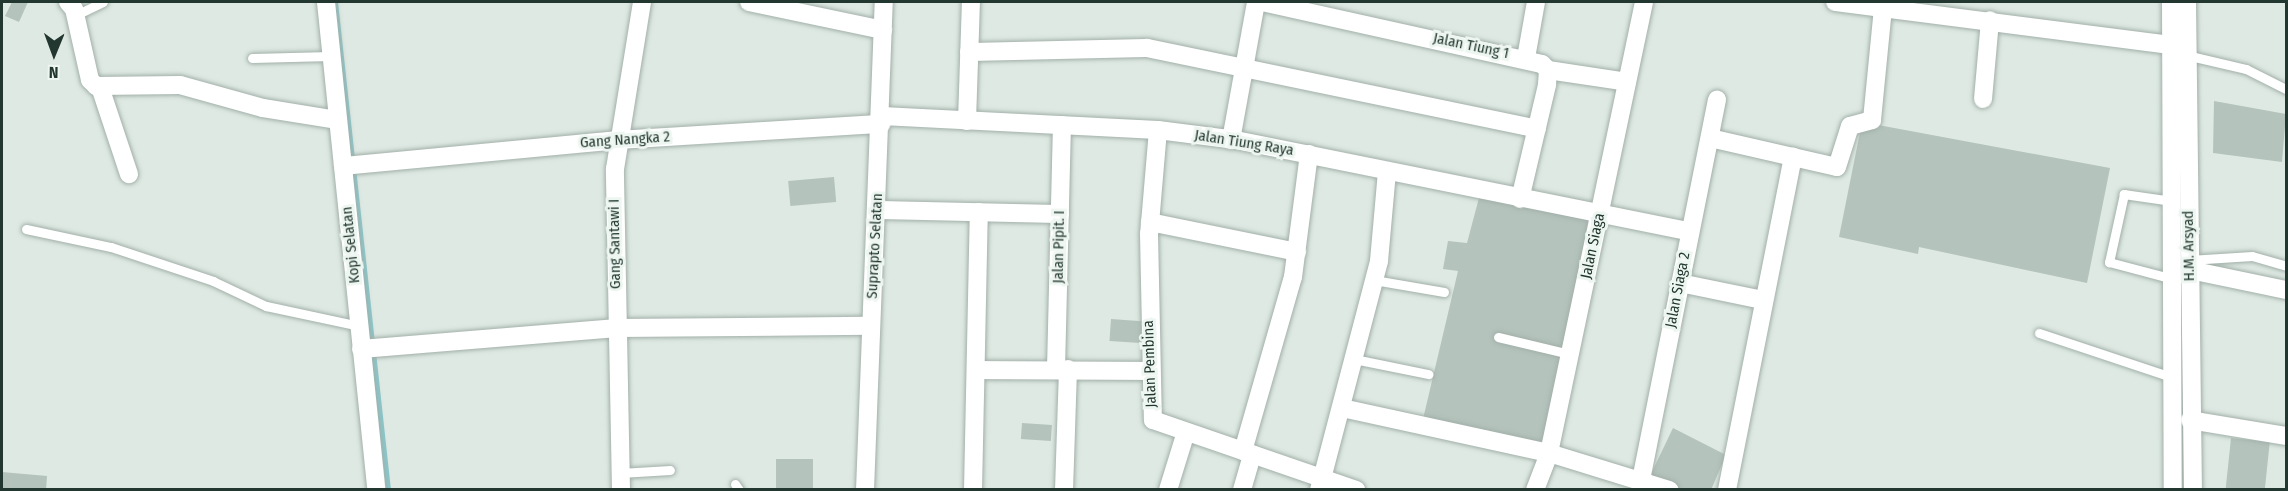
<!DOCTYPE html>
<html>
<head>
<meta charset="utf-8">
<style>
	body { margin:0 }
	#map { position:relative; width:2288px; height:491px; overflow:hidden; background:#dee9e3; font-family:"Fira Sans Condensed",sans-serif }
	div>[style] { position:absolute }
	.stream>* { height:5px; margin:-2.5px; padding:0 2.5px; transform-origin:2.5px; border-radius:2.5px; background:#88c7cc }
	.building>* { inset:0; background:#b4c3bc; transform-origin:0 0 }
	.roads { filter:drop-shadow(0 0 2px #a2b0a9) drop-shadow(0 0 2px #a2b0a9) }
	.service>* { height:9px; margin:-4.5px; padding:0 4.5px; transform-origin:4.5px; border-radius:4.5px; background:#fff }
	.minor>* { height:18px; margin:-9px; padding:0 9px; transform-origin:9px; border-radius:9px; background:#fff }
	.tertiary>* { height:18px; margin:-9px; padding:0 9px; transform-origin:9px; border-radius:9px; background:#fff }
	span { translate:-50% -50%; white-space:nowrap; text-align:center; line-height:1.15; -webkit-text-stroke:6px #eef6f1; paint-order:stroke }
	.street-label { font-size:15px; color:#21372f }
	.frame { position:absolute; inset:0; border:3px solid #21372f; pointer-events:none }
	.north { position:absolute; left:24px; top:24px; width:60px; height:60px; -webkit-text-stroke:4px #eef6f1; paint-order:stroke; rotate:181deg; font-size:16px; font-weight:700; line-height:24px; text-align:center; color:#21372f }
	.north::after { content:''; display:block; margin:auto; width:21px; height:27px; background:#21372f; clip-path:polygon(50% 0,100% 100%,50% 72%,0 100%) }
</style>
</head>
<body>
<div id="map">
	<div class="stream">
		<div style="left:335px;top:2px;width:491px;rotate:83.8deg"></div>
	</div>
	<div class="building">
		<div style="clip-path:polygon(12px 2px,28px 2px,19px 22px,5px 16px)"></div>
		<div style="clip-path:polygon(2214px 101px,2286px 114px,2282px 162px,2213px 153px)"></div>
		<div style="clip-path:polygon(1862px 122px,2110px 168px,2087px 283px,1919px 247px,1918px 254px,1839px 237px)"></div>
		<div style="left:834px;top:177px;width:25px;height:46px;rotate:85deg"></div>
		<div style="clip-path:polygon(1480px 194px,1594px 219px,1542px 444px,1423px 419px,1458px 271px,1443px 269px,1448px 241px,1467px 243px)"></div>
		<div style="left:1111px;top:319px;width:31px;height:22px;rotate:4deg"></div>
		<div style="left:1022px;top:423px;width:30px;height:16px;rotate:4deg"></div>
		<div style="clip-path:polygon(1673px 428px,1726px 455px,1711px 490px,1682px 490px,1650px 476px)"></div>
		<div style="left:2231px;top:438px;width:39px;height:52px;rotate:6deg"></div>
		<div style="left:776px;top:459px;width:37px;height:30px"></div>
		<div style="clip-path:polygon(2px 472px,47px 476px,46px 490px,2px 490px)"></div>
	</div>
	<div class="roads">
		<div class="service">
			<div style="left:76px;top:15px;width:30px;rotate:-26deg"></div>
			<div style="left:2186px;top:55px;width:62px;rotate:13.1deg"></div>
			<div style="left:2246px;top:69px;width:45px;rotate:26.6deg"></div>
			<div style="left:252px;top:58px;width:79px;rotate:-1.5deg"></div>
			<div style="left:2172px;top:201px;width:49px;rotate:-171.7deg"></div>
			<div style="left:2124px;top:194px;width:70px;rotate:102.4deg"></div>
			<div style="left:2109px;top:262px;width:66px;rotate:14.9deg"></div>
			<div style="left:26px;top:229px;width:87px;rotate:12deg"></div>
			<div style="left:111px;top:247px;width:108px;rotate:18.4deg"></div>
			<div style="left:213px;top:281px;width:59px;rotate:25.3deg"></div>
			<div style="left:266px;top:306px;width:95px;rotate:12.1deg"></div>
			<div style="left:2189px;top:260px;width:63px;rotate:-3.6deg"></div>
			<div style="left:2252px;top:256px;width:35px;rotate:16deg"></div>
			<div style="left:1374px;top:280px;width:71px;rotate:9.7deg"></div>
			<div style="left:2039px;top:333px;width:142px;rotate:18.4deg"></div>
			<div style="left:1498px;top:337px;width:74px;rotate:13.3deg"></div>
			<div style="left:1354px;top:359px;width:76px;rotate:11.5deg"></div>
			<div style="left:620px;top:473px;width:50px;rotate:-3.4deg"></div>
			<div style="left:735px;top:484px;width:7px;rotate:56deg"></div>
		</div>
		<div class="minor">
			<div style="left:68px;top:2px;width:9px;rotate:49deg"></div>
			<div style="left:74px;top:9px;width:73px;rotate:77.3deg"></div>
			<div style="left:90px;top:80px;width:8px;rotate:45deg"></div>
			<div style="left:96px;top:86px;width:84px;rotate:-0.7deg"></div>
			<div style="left:180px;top:85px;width:86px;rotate:15.5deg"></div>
			<div style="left:263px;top:108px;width:76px;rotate:9.1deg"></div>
			<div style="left:749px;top:2px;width:137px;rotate:11.8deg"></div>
			<div style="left:1262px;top:2px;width:287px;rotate:12.5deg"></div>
			<div style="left:1542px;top:64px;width:8px;rotate:45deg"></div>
			<div style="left:1548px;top:70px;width:15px;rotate:94deg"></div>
			<div style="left:1547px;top:85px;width:117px;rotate:103.3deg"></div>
			<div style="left:1835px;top:2px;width:339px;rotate:7.3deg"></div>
			<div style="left:969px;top:52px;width:178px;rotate:-1.3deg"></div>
			<div style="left:1147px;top:48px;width:398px;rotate:11.7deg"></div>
			<div style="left:1526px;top:58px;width:57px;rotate:-79.9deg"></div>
			<div style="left:1548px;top:70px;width:80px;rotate:8.6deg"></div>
			<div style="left:100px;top:87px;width:92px;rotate:71.6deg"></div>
			<div style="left:1983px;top:99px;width:79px;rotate:-84.9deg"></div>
			<div style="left:882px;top:116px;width:276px;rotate:2.9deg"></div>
			<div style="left:1158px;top:130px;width:79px;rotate:7.3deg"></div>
			<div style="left:1236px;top:140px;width:462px;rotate:11.4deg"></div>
			<div style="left:967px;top:121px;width:119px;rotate:-88.1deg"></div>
			<div style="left:1158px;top:130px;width:104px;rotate:94.9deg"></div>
			<div style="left:1149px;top:234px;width:186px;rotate:88.8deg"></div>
			<div style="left:1153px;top:420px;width:215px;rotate:19deg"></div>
			<div style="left:1710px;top:138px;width:130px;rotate:12.9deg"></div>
			<div style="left:1837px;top:167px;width:43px;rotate:-72.4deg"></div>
			<div style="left:1850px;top:126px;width:23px;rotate:-15deg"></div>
			<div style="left:1872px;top:120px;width:114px;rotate:-84.4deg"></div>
			<div style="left:1231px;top:140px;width:140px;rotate:-79.7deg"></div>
			<div style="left:343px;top:166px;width:276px;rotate:-5.4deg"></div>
			<div style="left:618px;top:140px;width:264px;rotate:-3.5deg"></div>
			<div style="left:878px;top:210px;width:182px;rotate:1.3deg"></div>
			<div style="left:1150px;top:222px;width:150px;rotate:11.5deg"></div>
			<div style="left:2190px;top:270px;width:98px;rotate:11.8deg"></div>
			<div style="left:1680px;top:283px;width:85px;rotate:11.6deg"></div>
			<div style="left:361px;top:349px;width:257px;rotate:-4.7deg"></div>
			<div style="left:617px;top:328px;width:253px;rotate:-0.5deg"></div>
			<div style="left:1056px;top:369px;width:244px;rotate:-88.6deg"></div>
			<div style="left:976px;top:370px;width:173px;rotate:0.3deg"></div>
			<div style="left:1342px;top:408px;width:212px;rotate:12.3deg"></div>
			<div style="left:1549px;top:453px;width:126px;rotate:17.1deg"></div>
			<div style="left:2190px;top:420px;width:97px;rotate:9.5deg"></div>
			<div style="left:1243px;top:451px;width:181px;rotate:-74deg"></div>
			<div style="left:1293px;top:277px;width:124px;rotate:-82.6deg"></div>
			<div style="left:1641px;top:480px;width:388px;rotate:-78.7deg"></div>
			<div style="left:621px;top:490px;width:321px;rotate:-91.1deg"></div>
			<div style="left:615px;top:169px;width:169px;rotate:-80.8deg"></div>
			<div style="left:865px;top:490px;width:488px;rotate:-87.8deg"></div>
			<div style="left:973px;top:490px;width:278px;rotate:-88.8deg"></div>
			<div style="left:1064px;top:490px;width:121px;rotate:-88.1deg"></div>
			<div style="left:1168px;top:490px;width:61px;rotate:-72.8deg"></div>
			<div style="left:1242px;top:490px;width:37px;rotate:-74deg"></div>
			<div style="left:1319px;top:490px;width:237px;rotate:-75.3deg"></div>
			<div style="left:1379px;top:261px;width:89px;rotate:-84.9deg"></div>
			<div style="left:1535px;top:490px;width:40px;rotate:-69deg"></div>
			<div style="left:1549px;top:453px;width:461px;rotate:-78.1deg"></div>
			<div style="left:1727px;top:490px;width:340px;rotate:-78.8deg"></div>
		</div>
		<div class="tertiary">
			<div style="left:326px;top:2px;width:491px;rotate:84.1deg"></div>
			<div style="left:2171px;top:2px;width:488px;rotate:89.8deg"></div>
			<div style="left:2187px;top:2px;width:488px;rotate:89.3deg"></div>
		</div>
	</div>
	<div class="street-label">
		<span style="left:1471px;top:46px;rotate:12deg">Jalan Tiung 1</span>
		<span style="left:625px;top:140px;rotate:-4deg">Gang Nangka 2</span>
		<span style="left:1244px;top:143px;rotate:9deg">Jalan Tiung Raya</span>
		<span style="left:615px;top:244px;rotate:-91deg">Gang Santawi I</span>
		<span style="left:351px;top:245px;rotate:-96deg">Kopi Selatan</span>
		<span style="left:875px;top:246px;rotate:-87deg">Suprapto Selatan</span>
		<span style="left:1593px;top:246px;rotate:-78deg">Jalan Siaga</span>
		<span style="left:2189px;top:246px;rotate:-91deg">H.M. Arsyad</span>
		<span style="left:1059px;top:247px;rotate:-89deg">Jalan Pipit. I</span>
		<span style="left:1678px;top:290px;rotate:-79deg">Jalan Siaga 2</span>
		<span style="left:1150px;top:364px;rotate:-92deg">Jalan Pembina</span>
	</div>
	<div class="frame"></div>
	<div class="north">N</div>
</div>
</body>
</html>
